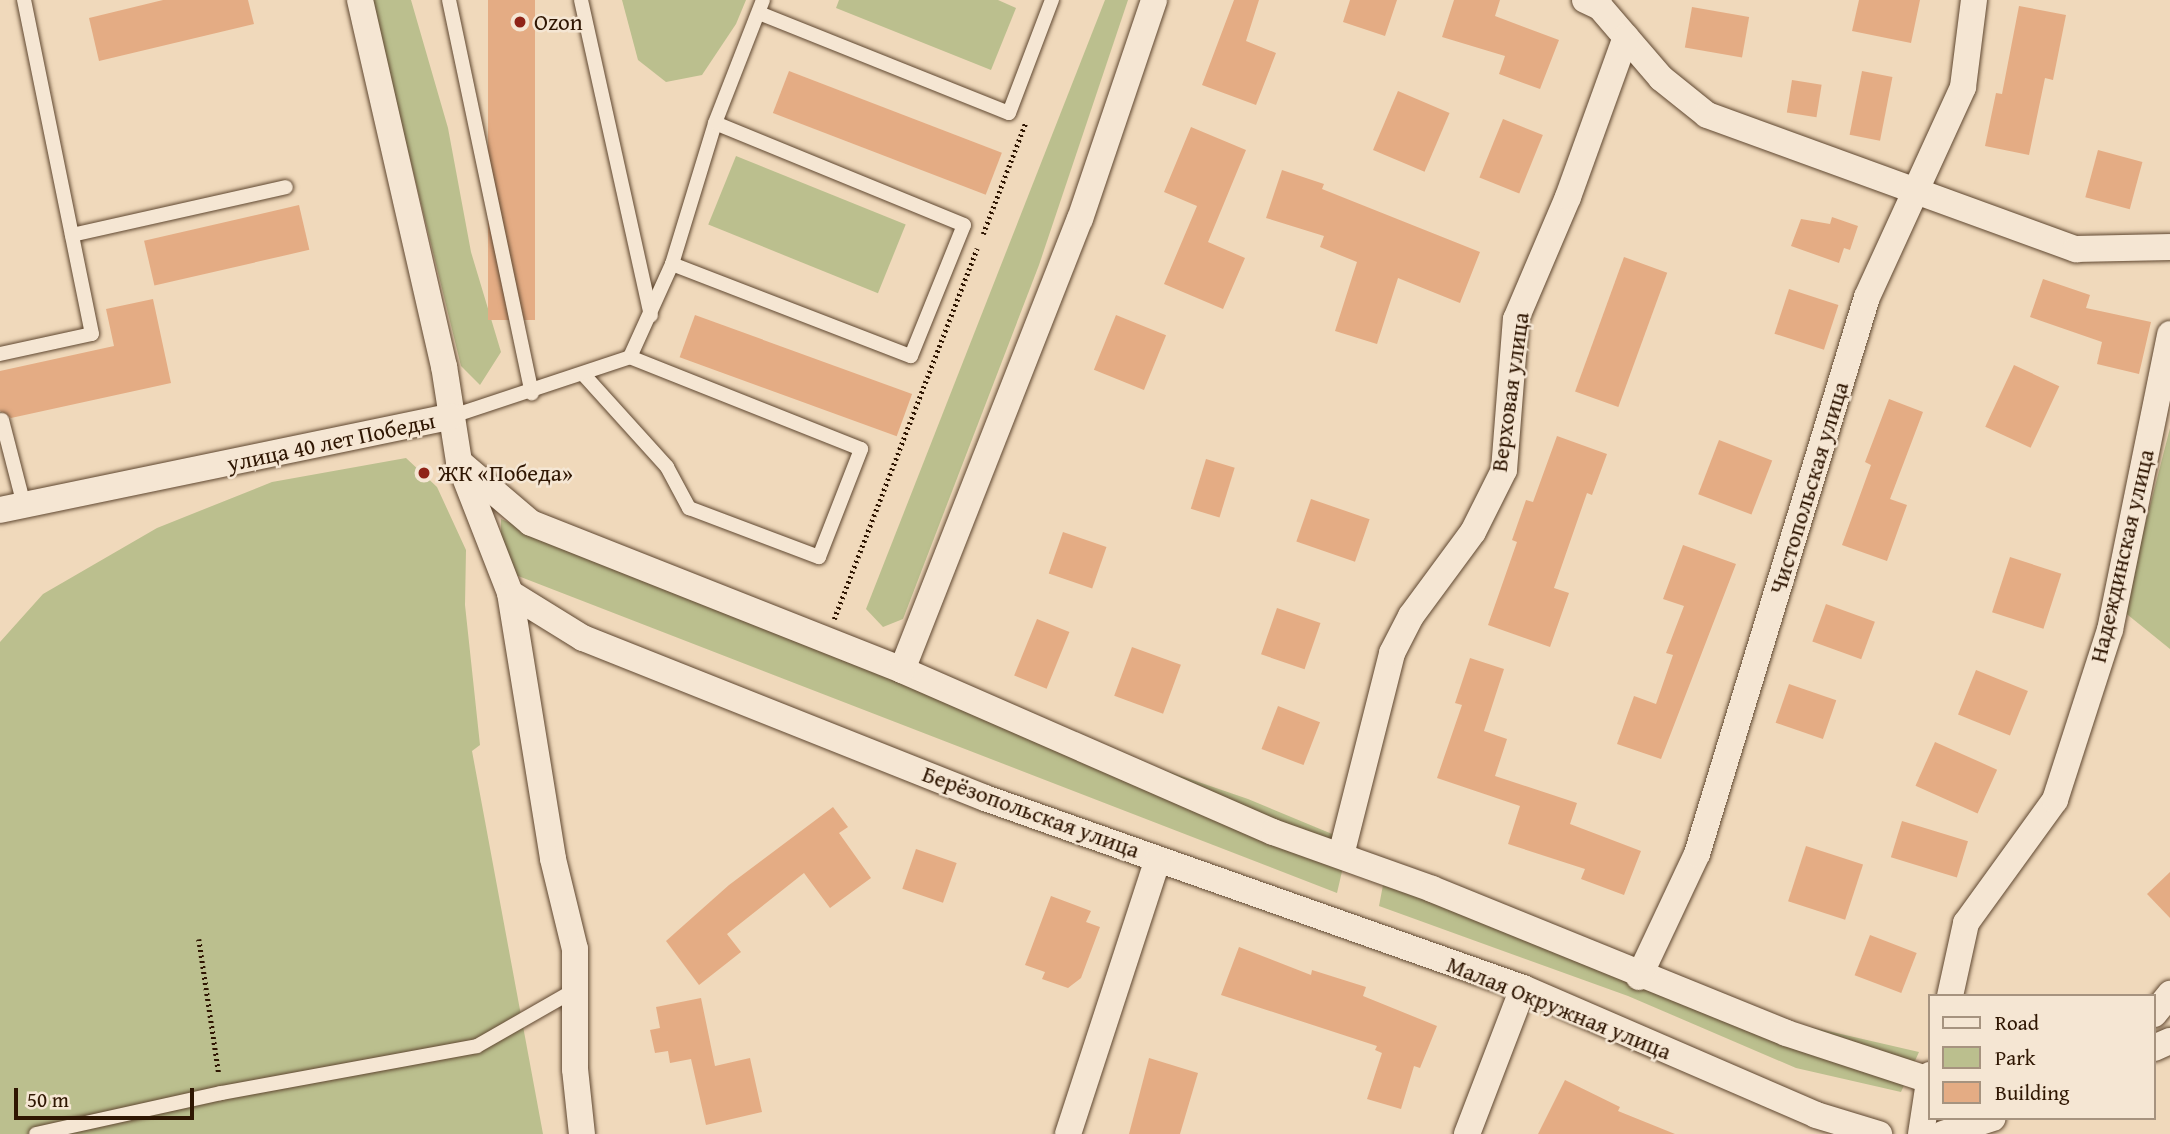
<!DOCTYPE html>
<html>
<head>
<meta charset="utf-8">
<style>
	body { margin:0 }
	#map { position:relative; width:2170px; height:1134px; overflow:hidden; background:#f0d9bb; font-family:"Gentium Book Plus",serif }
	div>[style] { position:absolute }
	.green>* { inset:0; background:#bbbf8e; transform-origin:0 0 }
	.building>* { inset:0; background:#e4ac84; transform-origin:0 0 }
	.path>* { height:4.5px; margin-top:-2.25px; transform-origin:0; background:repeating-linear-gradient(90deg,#2f1602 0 2px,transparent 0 5.5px) }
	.roads { filter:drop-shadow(0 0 2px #5f4730) drop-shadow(0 0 2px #5f4730) }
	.service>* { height:14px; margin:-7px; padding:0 7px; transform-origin:7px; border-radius:7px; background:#f5e6d3 }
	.minor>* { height:26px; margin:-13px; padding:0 13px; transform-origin:13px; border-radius:13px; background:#f5e6d3 }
	.dots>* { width:19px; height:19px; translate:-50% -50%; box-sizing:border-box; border:4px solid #f5e6d3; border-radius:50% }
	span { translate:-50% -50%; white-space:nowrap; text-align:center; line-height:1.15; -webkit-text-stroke:5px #f5e6d3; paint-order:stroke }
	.poi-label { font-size:23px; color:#2f1602 }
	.left { translate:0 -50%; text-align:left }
	.street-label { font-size:23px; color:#2f1602 }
	.legend { position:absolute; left:1928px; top:994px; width:228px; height:126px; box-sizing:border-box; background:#f5e6d3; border:2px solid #a6937f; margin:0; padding:9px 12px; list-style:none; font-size:21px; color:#2f1602 }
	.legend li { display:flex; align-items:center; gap:14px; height:35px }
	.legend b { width:35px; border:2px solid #a6937f }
	.scale { position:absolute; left:14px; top:1088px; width:180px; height:32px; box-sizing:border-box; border:4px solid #2f1602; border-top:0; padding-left:9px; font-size:21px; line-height:24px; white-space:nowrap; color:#2f1602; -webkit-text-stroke:5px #f5e6d3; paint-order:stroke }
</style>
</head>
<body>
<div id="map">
	<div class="green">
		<div style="clip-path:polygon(371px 0,411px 0,448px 128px,471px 252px,501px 352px,480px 385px,461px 366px)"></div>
		<div style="clip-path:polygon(622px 0,746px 0,736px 24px,702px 75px,666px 82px,638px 60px)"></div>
		<div style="clip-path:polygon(839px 0,998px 0,1016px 8px,991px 70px,836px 8px)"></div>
		<div style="clip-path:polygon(1105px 0,1128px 0,1039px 265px,903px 619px,883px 627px,866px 609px)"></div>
		<div style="left:736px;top:156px;width:183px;height:74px;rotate:22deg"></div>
		<div style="clip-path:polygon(2170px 428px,2170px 649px,2123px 611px)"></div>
		<div style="clip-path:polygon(406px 458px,437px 487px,466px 550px,465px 605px,480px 745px,472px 751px,543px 1134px,0 1134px,0 642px,43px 594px,157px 528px,272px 482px)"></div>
		<div style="clip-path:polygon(501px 519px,890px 676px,1248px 799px,1349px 841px,1337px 893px,513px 574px,501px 541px)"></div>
		<div style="clip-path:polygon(1387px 864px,1776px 1019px,1919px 1052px,1901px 1092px,1796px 1068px,1628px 996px,1379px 906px)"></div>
	</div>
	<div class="building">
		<div style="clip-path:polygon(163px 0,248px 0,254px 24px,99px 61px,89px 18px)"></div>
		<div style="left:488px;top:0;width:47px;height:320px"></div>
		<div style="clip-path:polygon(1234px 0,1259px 0,1246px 41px,1276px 53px,1256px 105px,1202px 85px)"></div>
		<div style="clip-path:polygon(1350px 0,1397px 0,1385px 36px,1343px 22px)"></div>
		<div style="clip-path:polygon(1454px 0,1500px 0,1495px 16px,1559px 40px,1540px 89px,1499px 74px,1505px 56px,1442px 37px)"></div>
		<div style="clip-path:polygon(1859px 0,1920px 0,1911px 43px,1852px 31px)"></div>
		<div style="clip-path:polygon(2019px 6px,2066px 15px,2053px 80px,2045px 78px,2029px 155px,1985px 146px,1996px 93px,2002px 94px)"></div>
		<div style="left:1692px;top:7px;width:58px;height:41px;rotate:10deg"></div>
		<div style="left:789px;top:71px;width:228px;height:45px;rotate:21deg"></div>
		<div style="left:1862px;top:71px;width:31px;height:65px;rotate:11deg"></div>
		<div style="left:1792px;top:80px;width:30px;height:33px;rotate:9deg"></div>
		<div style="left:1398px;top:91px;width:56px;height:64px;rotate:23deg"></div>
		<div style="left:1503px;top:119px;width:43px;height:63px;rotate:22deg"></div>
		<div style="clip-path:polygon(1191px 127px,1246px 150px,1208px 242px,1245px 258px,1223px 309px,1164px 284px,1197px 206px,1164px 192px)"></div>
		<div style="left:2098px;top:150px;width:46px;height:49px;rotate:15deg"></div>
		<div style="clip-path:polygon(1282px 170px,1324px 184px,1322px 189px,1480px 252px,1460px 303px,1398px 278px,1377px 344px,1335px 331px,1357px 262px,1320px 247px,1324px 236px,1266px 218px)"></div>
		<div style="left:299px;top:205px;width:46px;height:159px;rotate:77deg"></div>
		<div style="clip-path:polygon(1832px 217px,1858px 226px,1850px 250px,1844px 248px,1839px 263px,1791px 246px,1801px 219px,1830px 224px)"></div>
		<div style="left:1624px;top:257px;width:46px;height:143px;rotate:20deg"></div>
		<div style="clip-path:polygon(2043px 279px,2090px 295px,2086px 308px,2151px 322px,2139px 374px,2097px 364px,2102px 342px,2030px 317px)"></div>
		<div style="left:1789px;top:289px;width:52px;height:47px;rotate:18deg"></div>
		<div style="clip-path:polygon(153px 299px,171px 383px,11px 418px,0 411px,0 371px,114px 346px,106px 309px)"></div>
		<div style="left:695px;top:315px;width:231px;height:45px;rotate:20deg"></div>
		<div style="left:1116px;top:315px;width:54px;height:59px;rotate:22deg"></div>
		<div style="left:2014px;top:365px;width:50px;height:68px;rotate:25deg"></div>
		<div style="clip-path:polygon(1889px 399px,1923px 412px,1890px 499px,1907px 505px,1887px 561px,1842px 545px,1871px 465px,1865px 462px)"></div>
		<div style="clip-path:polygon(1557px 436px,1607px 454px,1592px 495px,1587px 493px,1554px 588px,1569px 593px,1550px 647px,1488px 625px,1517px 542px,1512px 540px,1526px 500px,1533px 502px)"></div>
		<div style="left:1719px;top:440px;width:57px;height:58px;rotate:21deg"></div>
		<div style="left:1206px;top:459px;width:30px;height:52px;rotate:17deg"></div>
		<div style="left:1311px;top:499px;width:62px;height:45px;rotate:19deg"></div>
		<div style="left:1063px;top:532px;width:46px;height:44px;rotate:19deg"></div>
		<div style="clip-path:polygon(1683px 545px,1736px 564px,1661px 759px,1617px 744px,1634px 696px,1656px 704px,1673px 655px,1666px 653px,1684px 606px,1663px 599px)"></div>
		<div style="left:2010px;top:557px;width:54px;height:58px;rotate:18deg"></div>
		<div style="left:1826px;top:604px;width:52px;height:40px;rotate:20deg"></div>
		<div style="left:1277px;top:608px;width:46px;height:49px;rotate:19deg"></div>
		<div style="left:1037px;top:619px;width:35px;height:61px;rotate:22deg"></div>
		<div style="left:1132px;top:647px;width:52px;height:52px;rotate:20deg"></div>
		<div style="clip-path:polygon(1470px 658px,1504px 669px,1484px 731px,1507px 739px,1495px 776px,1577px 803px,1570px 824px,1641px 851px,1624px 895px,1581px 879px,1585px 869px,1508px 844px,1520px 806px,1437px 778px,1462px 705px,1455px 703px)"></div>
		<div style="left:1976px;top:670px;width:56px;height:48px;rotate:22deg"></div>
		<div style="left:1789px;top:684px;width:50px;height:41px;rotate:19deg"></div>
		<div style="left:1278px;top:706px;width:45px;height:46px;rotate:21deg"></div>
		<div style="left:1935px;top:742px;width:68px;height:48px;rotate:24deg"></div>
		<div style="clip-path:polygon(833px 807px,848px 827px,839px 833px,871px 878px,830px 908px,804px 873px,727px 934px,741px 952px,699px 985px,666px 941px,729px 885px)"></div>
		<div style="left:1902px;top:821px;width:69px;height:38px;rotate:17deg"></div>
		<div style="left:1806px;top:846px;width:60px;height:58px;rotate:18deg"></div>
		<div style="left:916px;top:849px;width:43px;height:42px;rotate:19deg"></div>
		<div style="clip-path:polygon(2170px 872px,2170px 918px,2147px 894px)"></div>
		<div style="clip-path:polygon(1051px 896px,1091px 911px,1086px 922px,1100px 927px,1081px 978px,1068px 988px,1042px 979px,1045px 972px,1025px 965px)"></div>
		<div style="left:1870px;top:935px;width:50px;height:43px;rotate:21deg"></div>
		<div style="clip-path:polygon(1239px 947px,1311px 975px,1312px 970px,1366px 987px,1363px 996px,1437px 1026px,1420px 1068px,1414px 1066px,1401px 1109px,1367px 1099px,1382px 1053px,1375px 1050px,1377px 1046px,1221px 995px)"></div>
		<div style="clip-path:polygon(701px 998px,715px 1066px,750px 1058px,762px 1112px,706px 1125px,691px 1059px,670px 1063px,668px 1051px,655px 1053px,650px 1030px,660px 1028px,656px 1007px)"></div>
		<div style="clip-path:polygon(1149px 1058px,1198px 1073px,1180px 1134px,1129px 1134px)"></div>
		<div style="clip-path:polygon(1565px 1080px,1620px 1107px,1618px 1111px,1675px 1134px,1538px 1134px)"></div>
	</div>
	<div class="path">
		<div style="left:983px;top:234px;width:118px;rotate:-69.1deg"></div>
		<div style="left:834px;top:619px;width:397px;rotate:-68.9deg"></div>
		<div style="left:199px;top:939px;width:137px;rotate:81.6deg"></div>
	</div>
	<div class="roads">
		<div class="service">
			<div style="left:449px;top:0;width:402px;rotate:78.1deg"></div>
			<div style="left:581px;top:0;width:323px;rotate:77.5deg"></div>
			<div style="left:759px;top:13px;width:269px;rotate:21.8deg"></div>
			<div style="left:1009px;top:113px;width:121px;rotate:-69.2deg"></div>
			<div style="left:72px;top:235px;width:219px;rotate:-12.6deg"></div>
			<div style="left:672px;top:264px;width:256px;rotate:21.1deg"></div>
			<div style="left:911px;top:356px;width:141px;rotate:-68deg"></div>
			<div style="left:964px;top:225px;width:269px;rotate:-157.7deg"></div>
			<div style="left:0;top:354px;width:94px;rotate:-12.3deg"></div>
			<div style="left:92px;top:334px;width:341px;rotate:-101.5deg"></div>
			<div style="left:584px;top:375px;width:124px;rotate:47.9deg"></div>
			<div style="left:667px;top:467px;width:47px;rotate:61.8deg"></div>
			<div style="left:689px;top:508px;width:139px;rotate:20.7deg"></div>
			<div style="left:819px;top:557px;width:116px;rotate:-68.7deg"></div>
			<div style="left:861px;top:449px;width:249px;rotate:-158.3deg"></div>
			<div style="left:450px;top:417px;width:190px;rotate:-18.4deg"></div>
			<div style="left:630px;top:357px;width:102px;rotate:-65.7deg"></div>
			<div style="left:672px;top:264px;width:147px;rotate:-73deg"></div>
			<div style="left:715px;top:123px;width:132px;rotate:-68.7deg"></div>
			<div style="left:2px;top:420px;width:88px;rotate:75.5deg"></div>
			<div style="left:36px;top:1134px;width:189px;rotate:-12.5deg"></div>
			<div style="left:221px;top:1093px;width:260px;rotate:-10.4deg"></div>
			<div style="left:477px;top:1046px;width:111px;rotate:-29.8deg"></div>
		</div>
		<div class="minor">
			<div style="left:360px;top:0;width:376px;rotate:77.1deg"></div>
			<div style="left:444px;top:366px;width:97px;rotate:81.1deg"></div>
			<div style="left:459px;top:462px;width:141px;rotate:68.7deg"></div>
			<div style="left:510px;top:593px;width:269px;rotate:80.8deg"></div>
			<div style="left:553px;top:859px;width:93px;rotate:76.3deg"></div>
			<div style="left:575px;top:949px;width:120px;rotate:90deg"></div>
			<div style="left:575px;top:1069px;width:65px;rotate:83.9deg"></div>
			<div style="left:1585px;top:0;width:17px;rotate:25deg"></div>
			<div style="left:1600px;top:7px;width:94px;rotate:49.3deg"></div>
			<div style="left:1661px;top:78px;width:59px;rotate:38.8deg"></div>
			<div style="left:1707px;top:115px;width:393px;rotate:20deg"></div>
			<div style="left:2076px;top:249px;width:94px;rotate:-1.2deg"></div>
			<div style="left:459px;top:462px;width:94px;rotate:40.3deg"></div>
			<div style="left:531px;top:523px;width:399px;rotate:21.6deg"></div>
			<div style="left:902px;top:670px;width:405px;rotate:23.6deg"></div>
			<div style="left:1273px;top:832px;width:169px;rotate:19.7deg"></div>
			<div style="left:1432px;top:889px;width:382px;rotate:22.1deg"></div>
			<div style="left:1786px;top:1033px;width:151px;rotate:18.2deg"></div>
			<div style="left:0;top:510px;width:460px;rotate:-11.7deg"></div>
			<div style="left:510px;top:593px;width:86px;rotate:31.7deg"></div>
			<div style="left:583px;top:638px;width:433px;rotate:21.7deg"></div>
			<div style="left:985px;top:798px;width:571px;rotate:19.45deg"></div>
			<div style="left:1523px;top:988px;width:319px;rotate:23.4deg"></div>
			<div style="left:1816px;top:1115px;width:66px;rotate:16.8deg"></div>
			<div style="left:902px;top:670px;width:485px;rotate:-68.5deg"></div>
			<div style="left:1080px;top:219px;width:231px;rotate:-71.3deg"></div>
			<div style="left:1341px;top:855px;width:208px;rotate:-75.8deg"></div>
			<div style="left:1392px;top:653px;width:42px;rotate:-62.8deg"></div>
			<div style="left:1411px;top:616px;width:104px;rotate:-53.6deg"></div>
			<div style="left:1473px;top:532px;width:69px;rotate:-63.4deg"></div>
			<div style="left:1504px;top:470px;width:151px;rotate:-85.5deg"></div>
			<div style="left:1516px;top:319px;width:133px;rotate:-66.9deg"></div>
			<div style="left:1568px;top:197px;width:170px;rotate:-70.1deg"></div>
			<div style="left:1639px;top:977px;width:136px;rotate:-64.8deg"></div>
			<div style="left:1697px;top:854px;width:582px;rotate:-73.03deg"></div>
			<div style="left:1867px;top:297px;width:231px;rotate:-65.4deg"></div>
			<div style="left:1963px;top:87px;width:88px;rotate:-82.8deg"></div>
			<div style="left:1950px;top:996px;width:75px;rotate:-77.6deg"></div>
			<div style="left:1966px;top:923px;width:152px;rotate:-54.1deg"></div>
			<div style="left:2055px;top:800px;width:179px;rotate:-72.1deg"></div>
			<div style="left:2110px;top:630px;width:302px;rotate:-78.5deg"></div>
			<div style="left:2154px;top:1014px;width:26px;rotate:-51deg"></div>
			<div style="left:2154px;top:1048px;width:17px;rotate:-24deg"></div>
			<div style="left:1068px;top:1134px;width:289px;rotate:-71.9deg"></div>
			<div style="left:1467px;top:1134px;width:156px;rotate:-69deg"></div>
			<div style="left:1921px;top:1134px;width:60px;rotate:-81.3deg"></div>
			<div style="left:1943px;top:1134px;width:52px;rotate:-17.7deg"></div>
		</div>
	</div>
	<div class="dots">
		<div style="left:520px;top:22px;background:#8f2418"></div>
		<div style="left:424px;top:473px;background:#8f2418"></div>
	</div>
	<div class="poi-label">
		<span class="left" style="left:534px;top:22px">Ozon</span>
		<span class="left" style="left:438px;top:473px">ЖК «Победа»</span>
	</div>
	<div class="street-label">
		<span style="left:1510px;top:392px;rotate:-82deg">Верховая улица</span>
		<span style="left:331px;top:442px;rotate:-12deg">улица 40 лет Победы</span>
		<span style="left:1809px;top:488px;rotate:-73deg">Чистопольская улица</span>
		<span style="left:2122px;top:556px;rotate:-77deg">Надеждинская улица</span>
		<span style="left:1031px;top:812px;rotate:20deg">Берёзопольская улица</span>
		<span style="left:1559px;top:1008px;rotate:22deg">Малая Окружная улица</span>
	</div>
	<ul class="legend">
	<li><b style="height:9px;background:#f5e6d3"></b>Road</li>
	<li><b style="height:19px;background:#bbbf8e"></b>Park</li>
	<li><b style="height:19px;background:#e4ac84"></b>Building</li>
	</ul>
	<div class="scale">50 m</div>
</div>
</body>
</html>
